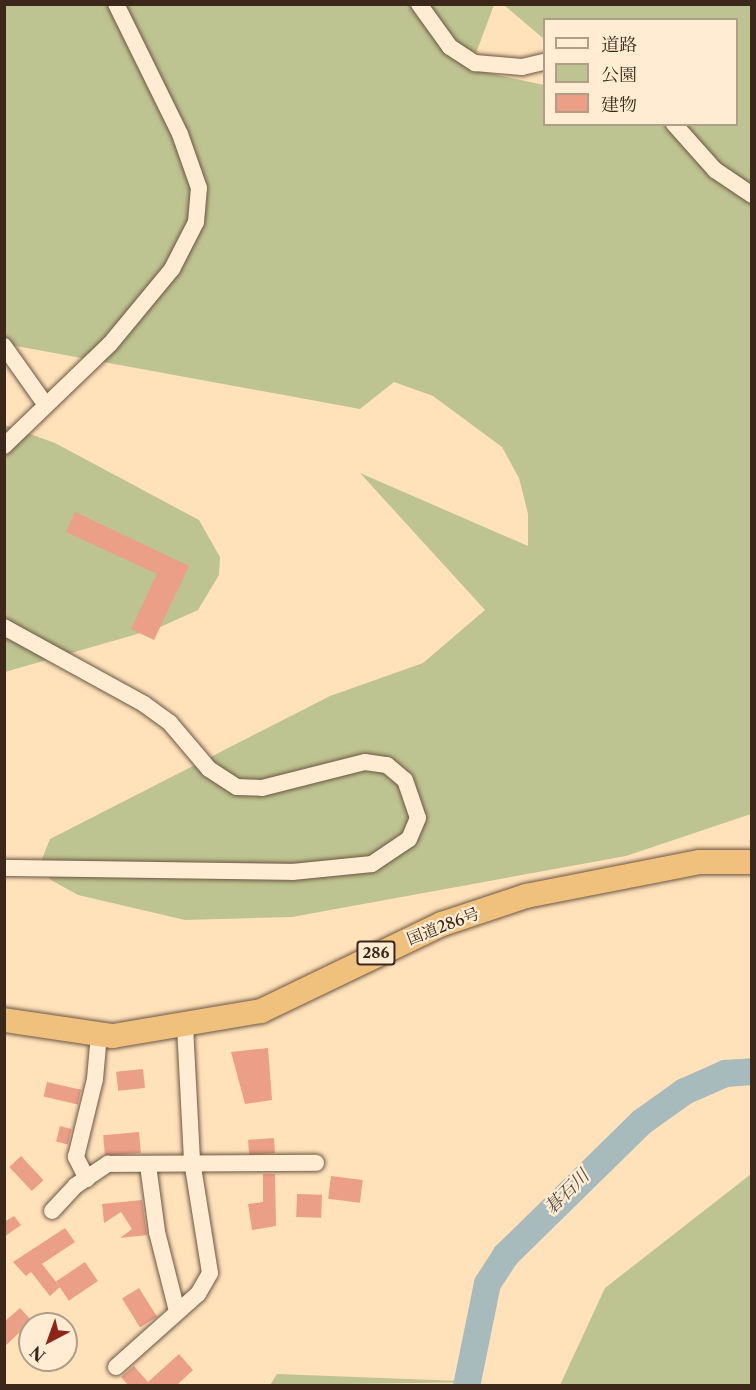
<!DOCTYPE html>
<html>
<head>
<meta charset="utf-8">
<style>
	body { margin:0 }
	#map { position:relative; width:756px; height:1390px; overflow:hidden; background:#ffe2ba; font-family:"Libre Caslon Text","Noto Serif JP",serif }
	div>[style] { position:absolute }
	.green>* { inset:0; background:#bec491 }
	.river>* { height:27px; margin:-13.5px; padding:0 13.5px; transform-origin:13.5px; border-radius:13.5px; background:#a7babc }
	.building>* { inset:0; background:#ea9f86; transform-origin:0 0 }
	.roads { filter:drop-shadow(0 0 2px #6c5642) drop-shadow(0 0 2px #6c5642) }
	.minor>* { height:16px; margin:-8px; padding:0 8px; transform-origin:8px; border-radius:8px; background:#ffecd2 }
	.highway>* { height:24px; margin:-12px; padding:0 12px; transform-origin:12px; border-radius:12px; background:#f0c17d }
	span { translate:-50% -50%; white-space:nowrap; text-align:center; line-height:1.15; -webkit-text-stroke:4.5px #ffecd2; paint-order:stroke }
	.shield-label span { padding:2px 4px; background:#ffecd2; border:2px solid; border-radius:4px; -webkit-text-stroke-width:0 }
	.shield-label { font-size:15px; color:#3b281a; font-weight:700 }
	.street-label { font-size:16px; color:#3b281a }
	.water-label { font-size:18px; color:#564c42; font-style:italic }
	.frame { position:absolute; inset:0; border:6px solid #3b281a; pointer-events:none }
	.legend { position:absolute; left:543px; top:18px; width:195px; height:108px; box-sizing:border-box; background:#ffecd2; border:2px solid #b19e88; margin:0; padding:8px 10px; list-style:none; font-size:18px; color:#3b281a }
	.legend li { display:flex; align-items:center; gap:12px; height:30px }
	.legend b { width:30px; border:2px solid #b19e88 }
	.north { position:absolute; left:18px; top:1312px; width:60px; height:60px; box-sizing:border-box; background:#ffecd2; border:2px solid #b19e88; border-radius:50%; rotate:221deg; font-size:16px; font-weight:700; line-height:24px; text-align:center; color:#3b281a }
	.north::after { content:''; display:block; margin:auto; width:21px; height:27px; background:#8f2418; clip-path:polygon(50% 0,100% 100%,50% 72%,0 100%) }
</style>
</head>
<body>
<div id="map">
	<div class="green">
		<div style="clip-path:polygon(4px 5px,494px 5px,470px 69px,544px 85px,544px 124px,736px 124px,736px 20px,544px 20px,544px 39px,504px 5px,751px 5px,751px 814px,626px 856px,292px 917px,185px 920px,78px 895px,51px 880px,39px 866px,50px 839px,330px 696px,423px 663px,485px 610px,360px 473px,528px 546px,528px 514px,519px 478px,502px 447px,433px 396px,394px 382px,360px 409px,5px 344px)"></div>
		<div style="clip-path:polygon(5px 425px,55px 443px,199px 520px,220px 557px,219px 575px,198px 610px,158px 628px,5px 672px)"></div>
		<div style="clip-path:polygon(751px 1174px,751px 1385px,560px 1385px,605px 1288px)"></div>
		<div style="clip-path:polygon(277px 1374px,486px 1382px,270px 1385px)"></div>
	</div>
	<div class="river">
		<div style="left:466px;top:1386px;width:105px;rotate:-78.5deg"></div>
		<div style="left:487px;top:1283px;width:33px;rotate:-57deg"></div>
		<div style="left:505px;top:1255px;width:192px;rotate:-44.4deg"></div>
		<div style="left:642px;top:1121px;width:52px;rotate:-35.5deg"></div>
		<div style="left:684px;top:1091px;width:45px;rotate:-23.7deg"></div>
		<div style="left:725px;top:1073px;width:27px;rotate:-4deg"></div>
	</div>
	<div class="building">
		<div style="clip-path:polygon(75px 512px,189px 566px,154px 640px,131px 629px,157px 574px,66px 532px)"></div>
		<div style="clip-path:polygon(268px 1048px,272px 1100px,245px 1104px,231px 1052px)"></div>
		<div style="left:143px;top:1069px;width:19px;height:27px;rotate:84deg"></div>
		<div style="left:47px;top:1082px;width:35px;height:15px;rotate:13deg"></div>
		<div style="left:60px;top:1126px;width:12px;height:16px;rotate:14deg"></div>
		<div style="left:139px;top:1132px;width:21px;height:36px;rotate:85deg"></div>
		<div style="left:274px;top:1138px;width:15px;height:26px;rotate:86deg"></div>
		<div style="left:21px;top:1156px;width:33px;height:16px;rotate:47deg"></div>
		<div style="clip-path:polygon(263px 1174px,275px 1174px,276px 1226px,252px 1230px,248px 1204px,263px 1202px)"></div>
		<div style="left:331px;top:1176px;width:32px;height:23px;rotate:7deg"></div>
		<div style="left:297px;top:1194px;width:25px;height:23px;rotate:2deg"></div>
		<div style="clip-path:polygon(142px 1200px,147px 1235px,120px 1238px,132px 1229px,121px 1212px,104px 1223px,102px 1204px)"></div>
		<div style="clip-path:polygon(14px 1216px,21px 1225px,4px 1237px,4px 1222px)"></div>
		<div style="clip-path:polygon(65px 1228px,75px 1242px,42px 1264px,60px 1287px,50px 1296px,31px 1272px,26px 1276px,13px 1262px)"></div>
		<div style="left:85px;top:1262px;width:23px;height:35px;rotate:56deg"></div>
		<div style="left:139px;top:1288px;width:34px;height:20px;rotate:58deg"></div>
		<div style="clip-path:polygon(20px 1308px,32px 1321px,4px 1347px,4px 1322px)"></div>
		<div style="clip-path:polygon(179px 1354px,193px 1370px,176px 1386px,129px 1386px,121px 1377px,134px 1366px,148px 1382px)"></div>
	</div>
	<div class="roads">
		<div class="minor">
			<div style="left:419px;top:4px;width:53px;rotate:54.2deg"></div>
			<div style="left:450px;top:47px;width:30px;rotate:33deg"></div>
			<div style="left:475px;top:63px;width:47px;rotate:4.9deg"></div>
			<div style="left:522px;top:67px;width:23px;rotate:-13deg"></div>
			<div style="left:674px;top:124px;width:62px;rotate:48.3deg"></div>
			<div style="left:715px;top:170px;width:45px;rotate:34deg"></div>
			<div style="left:4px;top:346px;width:71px;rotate:54.7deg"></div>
			<div style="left:4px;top:446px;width:147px;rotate:-43.9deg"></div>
			<div style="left:110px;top:344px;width:97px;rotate:-50.4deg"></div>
			<div style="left:172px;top:269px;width:53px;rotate:-62.9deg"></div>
			<div style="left:196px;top:222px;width:34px;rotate:-85deg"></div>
			<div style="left:199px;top:188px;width:57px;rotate:-109.4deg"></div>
			<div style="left:180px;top:134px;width:145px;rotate:-116.2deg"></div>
			<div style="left:4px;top:627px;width:160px;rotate:28.8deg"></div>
			<div style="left:144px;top:704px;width:32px;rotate:36deg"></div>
			<div style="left:170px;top:723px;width:60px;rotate:49.7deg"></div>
			<div style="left:209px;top:769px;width:33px;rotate:33deg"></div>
			<div style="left:237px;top:787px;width:25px;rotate:2deg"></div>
			<div style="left:262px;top:788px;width:106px;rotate:-14.2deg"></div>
			<div style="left:365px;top:762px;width:22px;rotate:8deg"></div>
			<div style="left:387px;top:765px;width:23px;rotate:40deg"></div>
			<div style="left:405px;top:780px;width:40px;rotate:71.1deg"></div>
			<div style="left:418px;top:818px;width:23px;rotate:113deg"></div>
			<div style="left:409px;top:839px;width:45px;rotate:146deg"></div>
			<div style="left:372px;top:864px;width:80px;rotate:174.3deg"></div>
			<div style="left:292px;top:872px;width:288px;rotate:-179.2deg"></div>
			<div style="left:148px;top:1165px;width:68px;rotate:82.3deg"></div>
			<div style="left:157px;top:1232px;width:81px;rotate:75.8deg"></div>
			<div style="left:87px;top:1179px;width:25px;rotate:-117deg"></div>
			<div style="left:76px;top:1157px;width:80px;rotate:-76.3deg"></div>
			<div style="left:95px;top:1079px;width:45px;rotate:-84.9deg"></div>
			<div style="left:52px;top:1211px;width:34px;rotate:-47deg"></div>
			<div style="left:75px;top:1186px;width:40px;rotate:-34deg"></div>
			<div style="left:108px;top:1164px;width:208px;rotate:-0.3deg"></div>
			<div style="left:116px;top:1367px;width:110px;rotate:-41.7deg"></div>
			<div style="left:198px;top:1294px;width:24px;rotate:-60deg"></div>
			<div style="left:210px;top:1273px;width:114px;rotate:-99.1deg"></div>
			<div style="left:192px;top:1160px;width:133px;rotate:-93deg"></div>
		</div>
		<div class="highway">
			<div style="left:4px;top:1020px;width:110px;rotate:8.4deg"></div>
			<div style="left:113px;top:1036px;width:150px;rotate:-9.6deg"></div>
			<div style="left:261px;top:1011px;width:201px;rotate:-25.7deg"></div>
			<div style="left:442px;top:924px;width:89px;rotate:-18.4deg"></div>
			<div style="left:526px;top:896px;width:176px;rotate:-11.1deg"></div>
			<div style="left:699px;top:862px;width:53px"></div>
		</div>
	</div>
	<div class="shield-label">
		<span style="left:376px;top:953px">286</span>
	</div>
	<div class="street-label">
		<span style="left:443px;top:926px;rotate:-21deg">国道286号</span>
	</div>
	<div class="water-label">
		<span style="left:567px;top:1192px;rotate:-45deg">碁石川</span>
	</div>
	<div class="frame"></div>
	<ul class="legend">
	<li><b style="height:8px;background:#ffecd2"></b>道路</li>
	<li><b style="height:16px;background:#bec491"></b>公園</li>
	<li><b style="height:16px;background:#ea9f86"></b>建物</li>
	</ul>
	<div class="north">N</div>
</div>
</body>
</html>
